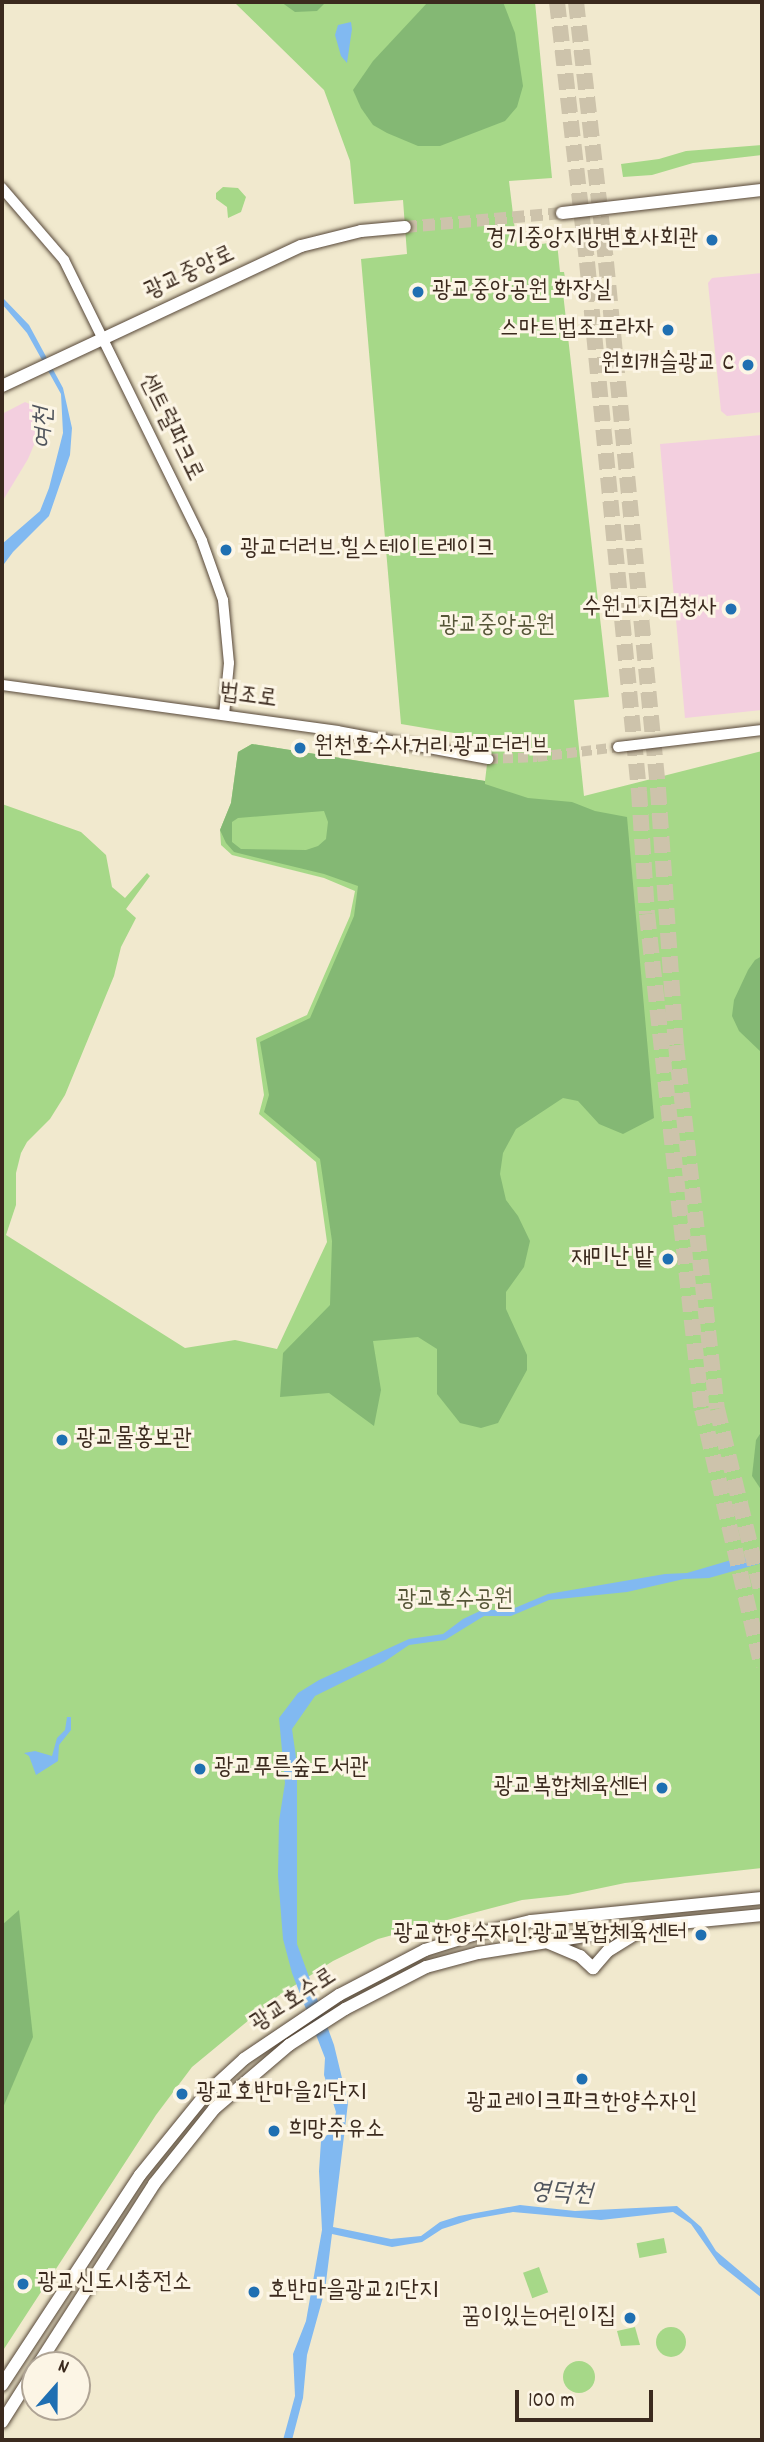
<!DOCTYPE html>
<html>
<head>
<meta charset="utf-8">
<style>
	body { margin:0 }
	#map { position:relative; width:764px; height:2442px; overflow:hidden; background:#f1e9ce; font-family:Dekko,"Poor Story",sans-serif }
	div>[style] { position:absolute }
	.built>* { inset:0; background:#f3cfdf }
	.green>* { inset:0; background:#a6d888; transform-origin:0 0 }
	.round { border-radius:50% }
	.forest>* { inset:0; background:#84b874 }
	.water>* { inset:0; background:#81b9f1 }
	.tertiary-tunnel>* { height:10px; margin-top:-5px; transform-origin:0; background:repeating-linear-gradient(90deg,#cdc3ab 0 10px,transparent 0 15px) }
	.secondary-tunnel>* { height:12px; margin-top:-6px; transform-origin:0; background:repeating-linear-gradient(90deg,#cdc3ab 0 12px,transparent 0 18px) }
	.motorway-tunnel>* { height:16px; margin-top:-8px; transform-origin:0; background:repeating-linear-gradient(90deg,#cdc3ab 0 16px,transparent 0 24px) }
	.roads { filter:drop-shadow(0 0 2px #564738) drop-shadow(0 0 2px #564738) }
	.tertiary>* { height:10px; margin:-5px; padding:0 5px; transform-origin:5px; border-radius:5px; background:#fff }
	.secondary>* { height:12px; margin:-6px; padding:0 6px; transform-origin:6px; border-radius:6px; background:#fff }
	.dots>* { width:19px; height:19px; translate:-50% -50%; box-sizing:border-box; border:4px solid #fcf5e5; border-radius:50% }
	span { translate:-50% -50%; white-space:nowrap; text-align:center; line-height:1.15; -webkit-text-stroke:6px #fcf5e5; paint-order:stroke }
	.poi-label { font-size:24px; color:#3b2a1e }
	.right { translate:-100% -50%; text-align:right }
	.left { translate:0 -50%; text-align:left }
	.street-label { font-size:24px; color:#3b2a1e }
	.park-label { font-size:24px; color:#565638 }
	.water-label { font-size:26px; color:#50555d; font-style:italic }
	.frame { position:absolute; inset:0; border:4px solid #3b2a1e; pointer-events:none }
	.north { position:absolute; left:21px; top:2351px; width:70px; height:70px; box-sizing:border-box; background:#fcf5e5; border:2px solid #afa495; border-radius:50%; rotate:21deg; font-size:19px; font-weight:700; line-height:28px; text-align:center; color:#3b2a1e }
	.north::after { content:''; display:block; margin:auto; width:24px; height:32px; background:#1f6fb2; clip-path:polygon(50% 0,100% 100%,50% 72%,0 100%) }
	.scale { position:absolute; left:515px; top:2390px; width:138px; height:32px; box-sizing:border-box; border:4px solid #3b2a1e; border-top:0; padding-left:9px; font-size:21px; line-height:24px; white-space:nowrap; color:#3b2a1e; -webkit-text-stroke:5px #fcf5e5; paint-order:stroke }
</style>
</head>
<body>
<div id="map">
	<div class="built">
		<div style="clip-path:polygon(762px 273px,762px 412px,727px 416px,721px 411px,708px 283px,712px 278px)"></div>
		<div style="clip-path:polygon(25px 402px,32px 405px,36px 418px,36px 440px,28px 459px,2px 502px,2px 414px)"></div>
		<div style="clip-path:polygon(762px 435px,762px 710px,685px 718px,660px 444px)"></div>
	</div>
	<div class="green">
		<div style="clip-path:polygon(234px 2px,535px 2px,552px 178px,509px 181px,517px 247px,557px 242px,560px 272px,564px 272px,567px 289px,563px 293px,609px 697px,574px 700px,584px 796px,762px 751px,762px 1868px,625px 1883px,568px 1895px,522px 1900px,469px 1914px,378px 1939px,333px 1961px,278px 1996px,192px 2067px,156px 2115px,2px 2352px,2px 804px,81px 832px,106px 855px,112px 887px,125px 898px,147px 873px,150px 876px,126px 909px,136px 918px,121px 947px,114px 976px,65px 1095px,50px 1119px,27px 1142px,21px 1153px,16px 1173px,16px 1205px,6px 1235px,185px 1348px,235px 1340px,277px 1349px,327px 1242px,316px 1162px,259px 1114px,264px 1095px,256px 1038px,307px 1015px,350px 916px,355px 891px,324px 878px,232px 855px,221px 845px,220px 830px,231px 803px,238px 752px,252px 744px,485px 781px,490px 739px,401px 724px,361px 259px,407px 254px,403px 200px,354px 204px,350px 161px,324px 90px)"></div>
		<div style="clip-path:polygon(762px 145px,762px 155px,693px 163px,652px 175px,623px 177px,621px 164px,659px 159px,686px 151px)"></div>
		<div style="clip-path:polygon(223px 187px,238px 188px,246px 197px,241px 212px,228px 218px,227px 207px,216px 199px,216px 193px)"></div>
		<div style="left:664px;top:2238px;width:15px;height:28px;rotate:79deg"></div>
		<div style="left:539px;top:2267px;width:27px;height:17px;rotate:70deg"></div>
		<div style="clip-path:polygon(635px 2327px,640px 2345px,621px 2346px,617px 2331px)"></div>
		<div class="round" style="left:656px;top:2327px;width:30px;height:30px"></div>
		<div class="round" style="left:563px;top:2361px;width:32px;height:32px"></div>
	</div>
	<div class="forest">
		<div style="clip-path:polygon(281px 2px,326px 2px,317px 11px,295px 12px)"></div>
		<div style="clip-path:polygon(428px 2px,503px 2px,515px 33px,523px 86px,517px 107px,505px 121px,440px 146px,418px 146px,387px 133px,373px 125px,361px 108px,353px 90px,373px 61px)"></div>
		<div style="clip-path:polygon(evenodd,252px 744px,485px 781px,485px 784px,528px 798px,572px 802px,595px 811px,627px 817px,654px 1118px,623px 1134px,599px 1124px,578px 1101px,563px 1098px,516px 1129px,503px 1153px,500px 1174px,506px 1200px,518px 1216px,530px 1241px,524px 1267px,506px 1292px,506px 1309px,527px 1355px,527px 1370px,498px 1423px,481px 1428px,460px 1423px,437px 1394px,437px 1349px,418px 1337px,373px 1341px,381px 1390px,374px 1426px,329px 1393px,280px 1397px,283px 1353px,330px 1305px,332px 1241px,320px 1159px,264px 1112px,269px 1095px,260px 1042px,310px 1018px,354px 916px,358px 886px,324px 874px,234px 852px,226px 843px,220px 830px,231px 803px,238px 752px,252px 744px,324px 811px,328px 822px,326px 839px,318px 846px,306px 850px,241px 849px,232px 842px,232px 822px,238px 818px,324px 811px)"></div>
		<div style="clip-path:polygon(762px 956px,762px 1053px,739px 1031px,732px 1016px,734px 1000px,748px 970px,755px 960px)"></div>
		<div style="clip-path:polygon(762px 1431px,762px 1491px,752px 1476px,756px 1440px)"></div>
		<div style="clip-path:polygon(19px 1910px,33px 2037px,2px 2110px,2px 1925px)"></div>
	</div>
	<div class="water">
		<div style="clip-path:polygon(351px 22px,352px 29px,347px 63px,341px 56px,335px 35px,338px 25px)"></div>
		<div style="clip-path:polygon(2px 297px,29px 325px,63px 388px,72px 428px,70px 455px,49px 516px,13px 552px,4px 564px,2px 578px,2px 544px,40px 511px,49px 488px,63px 433px,61px 394px,27px 333px,2px 304px)"></div>
		<div style="clip-path:polygon(762px 1555px,762px 1563px,709px 1578px,684px 1579px,627px 1592px,549px 1600px,511px 1616px,484px 1616px,445px 1640px,409px 1645px,384px 1662px,315px 1696px,292px 1729px,297px 1764px,297px 1944px,334px 2045px,348px 2103px,333px 2227px,391px 2239px,421px 2236px,440px 2222px,459px 2216px,520px 2205px,575px 2211px,677px 2206px,701px 2227px,716px 2251px,762px 2290px,762px 2298px,719px 2264px,691px 2224px,673px 2212px,601px 2220px,513px 2212px,473px 2219px,442px 2229px,422px 2242px,392px 2247px,332px 2234px,325px 2290px,307px 2355px,303px 2398px,292px 2440px,283px 2440px,295px 2396px,293px 2354px,306px 2321px,322px 2230px,319px 2171px,321px 2141px,331px 2131px,336px 2112px,324px 2075px,325px 2058px,292px 1973px,283px 1939px,278px 1876px,279px 1821px,285px 1783px,279px 1718px,298px 1693px,319px 1680px,409px 1639px,443px 1634px,463px 1619px,482px 1610px,510px 1610px,548px 1594px,665px 1574px,687px 1573px,738px 1558px)"></div>
		<div style="clip-path:polygon(67px 1717px,71px 1717px,71px 1730px,59px 1745px,58px 1761px,36px 1775px,29px 1756px,24px 1753px,35px 1751px,52px 1756px,57px 1738px,65px 1730px)"></div>
	</div>
	<div class="tertiary-tunnel">
		<div style="left:488px;top:759px;width:49px;rotate:-2.3deg"></div>
		<div style="left:537px;top:757px;width:82px;rotate:-7deg"></div>
	</div>
	<div class="secondary-tunnel">
		<div style="left:405px;top:227px;width:158px;rotate:-5.1deg"></div>
	</div>
	<div class="motorway-tunnel">
		<div style="left:557px;top:2px;width:262px;rotate:83.4deg"></div>
		<div style="left:587px;top:262px;width:532px;rotate:84.39deg"></div>
		<div style="left:639px;top:791px;width:123px;rotate:86.3deg"></div>
		<div style="left:647px;top:914px;width:498px;rotate:83.7deg"></div>
		<div style="left:702px;top:1409px;width:264px;rotate:76.9deg"></div>
		<div style="left:576px;top:2px;width:262px;rotate:83.4deg"></div>
		<div style="left:606px;top:262px;width:530px;rotate:84.36deg"></div>
		<div style="left:658px;top:789px;width:257px;rotate:86deg"></div>
		<div style="left:676px;top:1045px;width:366px;rotate:83.6deg"></div>
		<div style="left:717px;top:1409px;width:190px;rotate:76.3deg"></div>
	</div>
	<div class="roads">
		<div class="tertiary">
			<div style="left:2px;top:188px;width:95px;rotate:49.3deg"></div>
			<div style="left:64px;top:260px;width:313px;rotate:63.8deg"></div>
			<div style="left:202px;top:541px;width:63px;rotate:70.4deg"></div>
			<div style="left:223px;top:600px;width:63px;rotate:84.6deg"></div>
			<div style="left:229px;top:663px;width:52px;rotate:95.5deg"></div>
			<div style="left:2px;top:685px;width:338px;rotate:7.8deg"></div>
			<div style="left:337px;top:731px;width:154px;rotate:10.5deg"></div>
			<div style="left:618px;top:747px;width:145px;rotate:-6.7deg"></div>
		</div>
		<div class="secondary">
			<div style="left:562px;top:213px;width:201px;rotate:-6.6deg"></div>
			<div style="left:2px;top:386px;width:330px;rotate:-25.1deg"></div>
			<div style="left:301px;top:246px;width:62px;rotate:-14deg"></div>
			<div style="left:361px;top:231px;width:44px;rotate:-5.2deg"></div>
			<div style="left:549px;top:1943px;width:34px;rotate:23deg"></div>
			<div style="left:580px;top:1956px;width:18px;rotate:43deg"></div>
			<div style="left:593px;top:1968px;width:23px;rotate:-49deg"></div>
			<div style="left:608px;top:1951px;width:38px;rotate:-32deg"></div>
			<div style="left:38px;top:2365px;width:215px;rotate:-57.3deg"></div>
			<div style="left:154px;top:2184px;width:96px;rotate:-51.3deg"></div>
			<div style="left:214px;top:2109px;width:99px;rotate:-40.5deg"></div>
			<div style="left:289px;top:2045px;width:67px;rotate:-32.7deg"></div>
			<div style="left:345px;top:2009px;width:91px;rotate:-27.4deg"></div>
			<div style="left:426px;top:1967px;width:54px;rotate:-15.1deg"></div>
			<div style="left:478px;top:1953px;width:172px;rotate:-9deg"></div>
			<div style="left:648px;top:1926px;width:115px;rotate:-5.5deg"></div>
			<div style="left:2px;top:2385px;width:251px;rotate:-56.7deg"></div>
			<div style="left:140px;top:2175px;width:103px;rotate:-50.9deg"></div>
			<div style="left:205px;top:2095px;width:53px;rotate:-42.7deg"></div>
			<div style="left:244px;top:2059px;width:115px;rotate:-34deg"></div>
			<div style="left:339px;top:1995px;width:97px;rotate:-27.6deg"></div>
			<div style="left:425px;top:1950px;width:50px;rotate:-17.4deg"></div>
			<div style="left:473px;top:1935px;width:60px;rotate:-13.6deg"></div>
			<div style="left:531px;top:1921px;width:232px;rotate:-5.7deg"></div>
			<div style="left:2px;top:2422px;width:62px;rotate:-57.6deg"></div>
		</div>
	</div>
	<div class="dots">
		<div style="left:712px;top:240px;background:#1f6fb2"></div>
		<div style="left:418px;top:292px;background:#1f6fb2"></div>
		<div style="left:668px;top:330px;background:#1f6fb2"></div>
		<div style="left:748px;top:365px;background:#1f6fb2"></div>
		<div style="left:226px;top:550px;background:#1f6fb2"></div>
		<div style="left:731px;top:609px;background:#1f6fb2"></div>
		<div style="left:300px;top:748px;background:#1f6fb2"></div>
		<div style="left:668px;top:1259px;background:#1f6fb2"></div>
		<div style="left:62px;top:1440px;background:#1f6fb2"></div>
		<div style="left:200px;top:1769px;background:#1f6fb2"></div>
		<div style="left:662px;top:1788px;background:#1f6fb2"></div>
		<div style="left:701px;top:1935px;background:#1f6fb2"></div>
		<div style="left:582px;top:2079px;background:#1f6fb2"></div>
		<div style="left:182px;top:2094px;background:#1f6fb2"></div>
		<div style="left:274px;top:2131px;background:#1f6fb2"></div>
		<div style="left:23px;top:2284px;background:#1f6fb2"></div>
		<div style="left:254px;top:2292px;background:#1f6fb2"></div>
		<div style="left:630px;top:2318px;background:#1f6fb2"></div>
	</div>
	<div class="poi-label">
		<span class="right" style="left:698px;top:240px">경기중앙지방변호사회관</span>
		<span class="left" style="left:432px;top:292px">광교중앙공원 화장실</span>
		<span class="right" style="left:654px;top:330px">스마트법조프라자</span>
		<span class="right" style="left:734px;top:365px">원희캐슬광교 C</span>
		<span class="left" style="left:240px;top:550px">광교더러브.힐스테이트레이크</span>
		<span class="right" style="left:717px;top:609px">수원고지검청사</span>
		<span class="left" style="left:314px;top:748px">원천호수사거리.광교더러브</span>
		<span class="right" style="left:654px;top:1259px">재미난 밭</span>
		<span class="left" style="left:76px;top:1440px">광교물홍보관</span>
		<span class="left" style="left:214px;top:1769px">광교푸른숲도서관</span>
		<span class="right" style="left:648px;top:1788px">광교복합체육센터</span>
		<span class="right" style="left:687px;top:1935px">광교한양수자인.광교복합체육센터</span>
		<span class="left" style="left:196px;top:2094px">광교호반마을21단지</span>
		<span style="left:582px;top:2104px">광교레이크파크한양수자인</span>
		<span class="left" style="left:288px;top:2131px">희망주유소</span>
		<span class="left" style="left:37px;top:2284px">광교신도시충전소</span>
		<span class="left" style="left:268px;top:2292px">호반마을광교21단지</span>
		<span class="right" style="left:616px;top:2318px">꿈이있는어린이집</span>
	</div>
	<div class="street-label">
		<span style="left:190px;top:274px;rotate:-25deg">광교중앙로</span>
		<span style="left:170px;top:428px;rotate:64deg">센트럴파크로</span>
		<span style="left:248px;top:697px;rotate:8deg">법조로</span>
		<span style="left:294px;top:2001px;rotate:-33deg">광교호수로</span>
	</div>
	<div class="park-label">
		<span style="left:497px;top:627px">광교중앙공원</span>
		<span style="left:455px;top:1601px">광교호수공원</span>
	</div>
	<div class="water-label">
		<span style="left:45px;top:428px;rotate:-89deg">여천</span>
		<span style="left:561px;top:2194px;rotate:3deg">영덕천</span>
	</div>
	<div class="frame"></div>
	<div class="north">N</div>
	<div class="scale">100 m</div>
</div>
</body>
</html>
